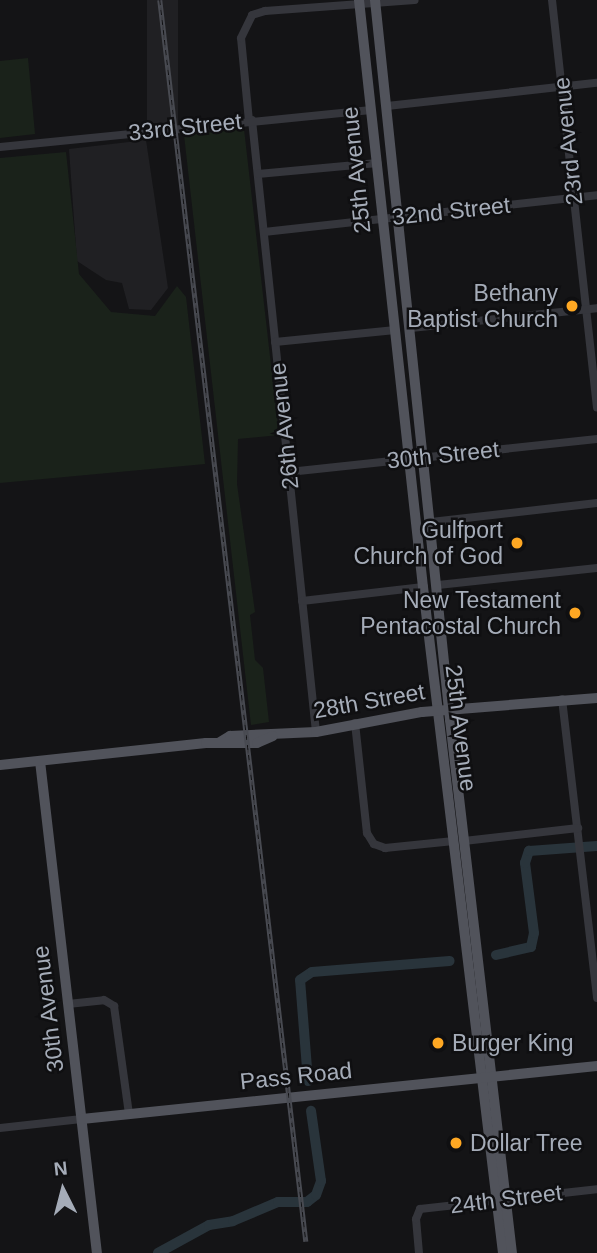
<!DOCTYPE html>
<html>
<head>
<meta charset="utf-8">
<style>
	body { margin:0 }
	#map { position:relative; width:597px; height:1253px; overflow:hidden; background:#141416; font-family:Arial,sans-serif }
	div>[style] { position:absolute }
	.built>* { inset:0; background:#202023; transform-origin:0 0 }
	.green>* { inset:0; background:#1a221a }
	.river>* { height:10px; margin:-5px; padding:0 5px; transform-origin:5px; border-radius:5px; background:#29343b }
	.minor>* { height:8px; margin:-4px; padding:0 4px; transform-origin:4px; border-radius:4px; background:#35363c }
	.major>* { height:10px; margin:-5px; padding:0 5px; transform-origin:5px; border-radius:5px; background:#51535b }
	.rail>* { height:4.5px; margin-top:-2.25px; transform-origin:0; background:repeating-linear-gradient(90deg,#0f0f11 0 5px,#484a51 0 10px); box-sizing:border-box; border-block:2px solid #484a51 }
	.dots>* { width:19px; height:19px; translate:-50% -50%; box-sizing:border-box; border:4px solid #0f0f11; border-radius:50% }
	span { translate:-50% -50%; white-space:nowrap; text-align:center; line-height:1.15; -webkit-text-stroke:5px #0f0f11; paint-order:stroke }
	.street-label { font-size:23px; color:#a5acb8 }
	.poi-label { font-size:23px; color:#a5acb8 }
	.right { translate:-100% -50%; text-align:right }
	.left { translate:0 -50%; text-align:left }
	.north { position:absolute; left:28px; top:1155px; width:70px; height:70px; -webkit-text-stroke:5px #0f0f11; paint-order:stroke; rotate:354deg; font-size:19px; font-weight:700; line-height:28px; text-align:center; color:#a5acb8 }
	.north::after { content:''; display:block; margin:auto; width:24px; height:32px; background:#a5acb8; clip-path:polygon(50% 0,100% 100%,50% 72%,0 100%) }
</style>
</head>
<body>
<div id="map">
	<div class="built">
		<div style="left:147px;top:0;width:31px;height:126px"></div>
		<div style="clip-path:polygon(146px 140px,168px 288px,151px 310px,129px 309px,122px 283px,106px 280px,77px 261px,69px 149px)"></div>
	</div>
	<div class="green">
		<div style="clip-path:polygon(28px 58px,35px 134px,0 138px,0 61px)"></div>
		<div style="clip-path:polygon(244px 129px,279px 435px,238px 439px,237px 484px,255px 612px,250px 615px,255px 660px,263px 668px,269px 722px,251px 725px,184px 135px)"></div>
		<div style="clip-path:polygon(66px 152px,79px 274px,111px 312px,155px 316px,177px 286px,186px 297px,205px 464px,0 483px,0 158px)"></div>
	</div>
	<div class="river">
		<div style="left:496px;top:955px;width:36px;rotate:-13deg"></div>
		<div style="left:531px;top:947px;width:14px;rotate:-78deg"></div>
		<div style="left:534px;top:933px;width:71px;rotate:-97.3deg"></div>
		<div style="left:525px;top:863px;width:13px;rotate:-72deg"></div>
		<div style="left:529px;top:851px;width:68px;rotate:-4.2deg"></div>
		<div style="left:308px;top:1081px;width:101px;rotate:-94.5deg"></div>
		<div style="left:300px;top:980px;width:14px;rotate:-34deg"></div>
		<div style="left:312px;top:972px;width:138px;rotate:-4.6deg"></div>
		<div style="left:158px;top:1253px;width:58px;rotate:-28.8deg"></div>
		<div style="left:209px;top:1225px;width:24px;rotate:-9deg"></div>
		<div style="left:233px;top:1221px;width:49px;rotate:-22.9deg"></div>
		<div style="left:278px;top:1202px;width:29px"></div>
		<div style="left:307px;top:1202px;width:11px;rotate:-38deg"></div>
		<div style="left:316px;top:1195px;width:15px;rotate:-70deg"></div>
		<div style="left:321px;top:1181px;width:71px;rotate:-98.1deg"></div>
	</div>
	<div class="minor">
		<div style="left:552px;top:0;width:410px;rotate:83.7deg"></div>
		<div style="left:387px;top:106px;width:211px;rotate:-6.3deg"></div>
		<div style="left:252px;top:120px;width:615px;rotate:84.03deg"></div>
		<div style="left:249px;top:121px;width:83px;rotate:-95.5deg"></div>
		<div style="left:241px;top:38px;width:25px;rotate:-64deg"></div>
		<div style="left:252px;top:15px;width:14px;rotate:-17deg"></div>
		<div style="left:265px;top:11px;width:150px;rotate:-4.2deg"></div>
		<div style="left:0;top:147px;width:373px;rotate:-5.7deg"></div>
		<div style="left:258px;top:174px;width:120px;rotate:-5.3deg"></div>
		<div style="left:264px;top:232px;width:335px;rotate:-6.3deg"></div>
		<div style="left:411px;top:328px;width:187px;rotate:-6.1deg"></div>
		<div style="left:275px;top:342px;width:121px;rotate:-5.7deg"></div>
		<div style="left:289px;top:472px;width:310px;rotate:-6.1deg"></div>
		<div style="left:431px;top:522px;width:167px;rotate:-6.5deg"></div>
		<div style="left:438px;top:585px;width:160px;rotate:-6.1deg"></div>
		<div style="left:302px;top:601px;width:122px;rotate:-6.6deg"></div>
		<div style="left:562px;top:699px;width:301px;rotate:83.3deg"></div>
		<div style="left:355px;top:723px;width:111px;rotate:83.8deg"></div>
		<div style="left:367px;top:833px;width:13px;rotate:58deg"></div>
		<div style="left:374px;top:844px;width:12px;rotate:20deg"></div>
		<div style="left:385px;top:848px;width:69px;rotate:-5.8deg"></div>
		<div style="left:464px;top:841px;width:115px;rotate:-6.5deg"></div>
		<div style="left:68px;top:1004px;width:36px;rotate:-6deg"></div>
		<div style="left:104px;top:1000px;width:12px;rotate:31deg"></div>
		<div style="left:114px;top:1006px;width:109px;rotate:82.1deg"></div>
		<div style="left:0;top:1128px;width:82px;rotate:-6.3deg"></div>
		<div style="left:419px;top:1253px;width:34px;rotate:-95deg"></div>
		<div style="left:416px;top:1219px;width:11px;rotate:-68deg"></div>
		<div style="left:420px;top:1209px;width:178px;rotate:-6.4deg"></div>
	</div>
	<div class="major">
		<div style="left:359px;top:0;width:590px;rotate:83.78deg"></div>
		<div style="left:423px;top:587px;width:671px;rotate:83.15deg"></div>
		<div style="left:375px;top:0;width:724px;rotate:84.05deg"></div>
		<div style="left:450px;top:720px;width:537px;rotate:83.37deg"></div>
		<div style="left:220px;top:742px;width:12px;rotate:-31deg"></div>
		<div style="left:230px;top:736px;width:86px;rotate:-2.7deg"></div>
		<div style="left:316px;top:732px;width:108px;rotate:-10.7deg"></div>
		<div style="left:422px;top:712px;width:176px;rotate:-4.6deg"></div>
		<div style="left:40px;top:761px;width:495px;rotate:83.4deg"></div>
		<div style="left:0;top:765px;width:207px;rotate:-6.1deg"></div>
		<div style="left:206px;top:743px;width:51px"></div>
		<div style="left:257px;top:743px;width:17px;rotate:-24deg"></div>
		<div style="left:82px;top:1119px;width:518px;rotate:-5.88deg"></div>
	</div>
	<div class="rail">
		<div style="left:160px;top:0;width:1250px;rotate:83.29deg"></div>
	</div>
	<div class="dots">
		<div style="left:572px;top:306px;background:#ffa823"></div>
		<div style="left:517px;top:543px;background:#ffa823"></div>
		<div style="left:575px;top:613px;background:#ffa823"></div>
		<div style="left:438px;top:1043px;background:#ffa823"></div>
		<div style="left:456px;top:1143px;background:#ffa823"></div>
	</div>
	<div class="street-label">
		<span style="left:185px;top:127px;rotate:-6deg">33rd Street</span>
		<span style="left:568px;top:141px;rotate:-96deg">23rd Avenue</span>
		<span style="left:356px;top:170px;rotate:-96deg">25th Avenue</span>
		<span style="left:451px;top:211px;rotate:-6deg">32nd Street</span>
		<span style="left:284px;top:426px;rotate:-96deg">26th Avenue</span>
		<span style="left:443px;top:455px;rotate:-6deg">30th Street</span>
		<span style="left:369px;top:701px;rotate:-10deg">28th Street</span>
		<span style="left:461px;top:728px;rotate:83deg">25th Avenue</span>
		<span style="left:48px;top:1009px;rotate:-97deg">30th Avenue</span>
		<span style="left:296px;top:1076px;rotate:-6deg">Pass Road</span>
		<span style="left:506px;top:1199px;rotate:-7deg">24th Street</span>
	</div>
	<div class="poi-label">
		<span class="right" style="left:558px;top:306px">Bethany<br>Baptist Church</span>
		<span class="right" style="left:503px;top:543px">Gulfport<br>Church of God</span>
		<span class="right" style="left:561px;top:613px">New Testament<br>Pentacostal Church</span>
		<span class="left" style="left:452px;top:1043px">Burger King</span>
		<span class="left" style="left:470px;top:1143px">Dollar Tree</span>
	</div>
	<div class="north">N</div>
</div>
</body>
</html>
